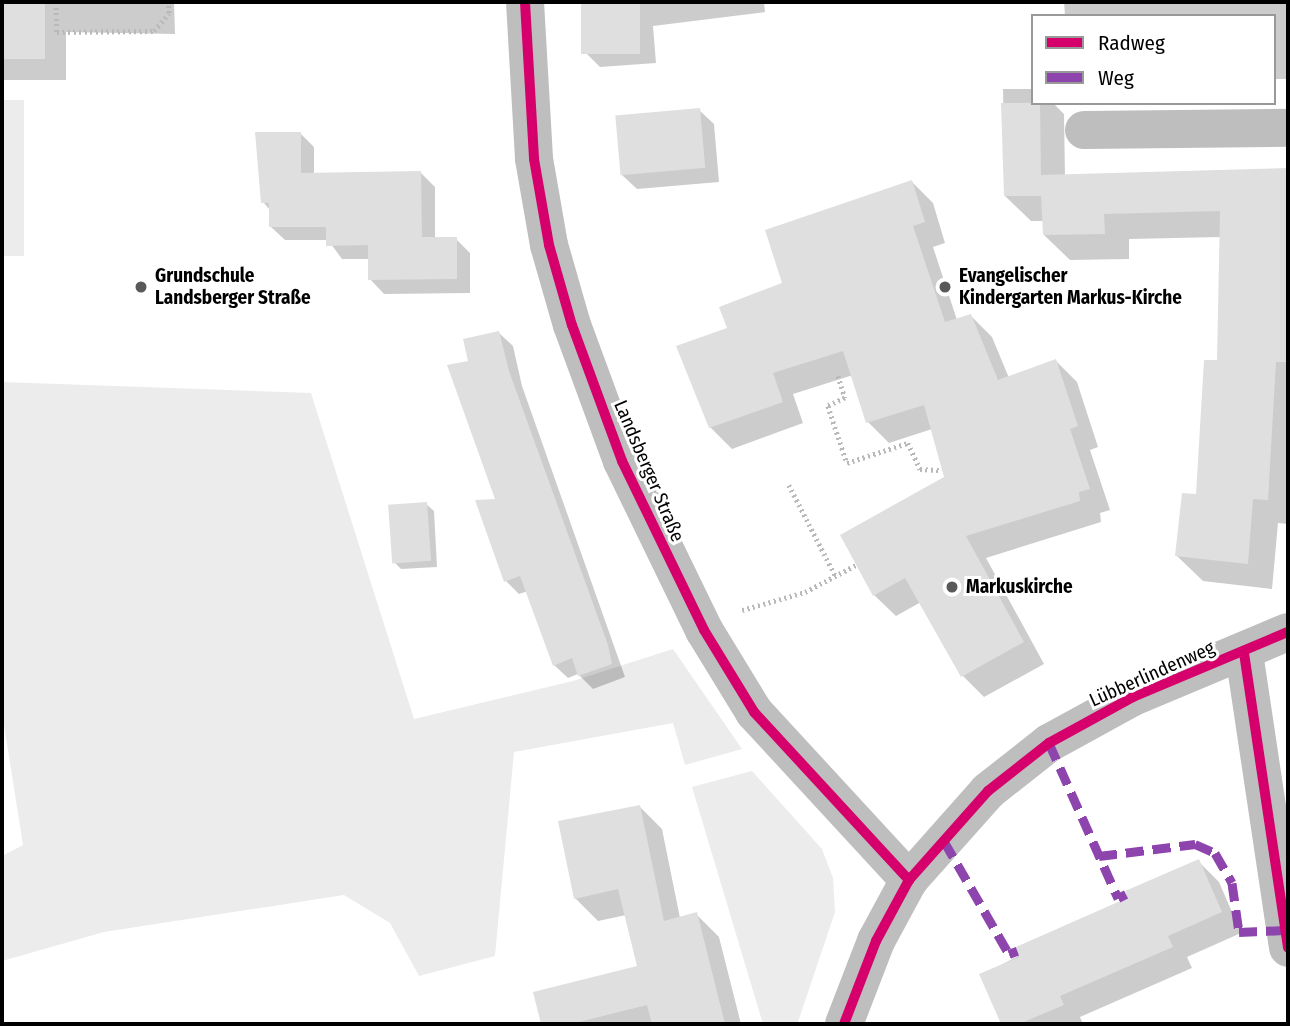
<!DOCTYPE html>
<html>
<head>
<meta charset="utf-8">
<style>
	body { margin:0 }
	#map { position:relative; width:1290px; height:1026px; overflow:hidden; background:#fff; font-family:"Fira Sans Condensed",sans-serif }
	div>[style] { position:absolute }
	.green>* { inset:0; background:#ececec; transform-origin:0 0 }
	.shadow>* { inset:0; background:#0003 }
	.building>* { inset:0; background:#dfdfdf; transform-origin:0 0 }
	.path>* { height:4.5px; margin-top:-2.25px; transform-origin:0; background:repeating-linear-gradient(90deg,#b9b9b9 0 2px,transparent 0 5.5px) }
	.minor>* { height:38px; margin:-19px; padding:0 19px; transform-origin:19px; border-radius:19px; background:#bebebe }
	.quiet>* { height:9px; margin-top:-4.5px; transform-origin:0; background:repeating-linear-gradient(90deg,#8e44ad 0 18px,transparent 0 27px) }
	.cycleway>* { height:10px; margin:-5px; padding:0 5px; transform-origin:5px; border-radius:5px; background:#d6006c }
	.dots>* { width:19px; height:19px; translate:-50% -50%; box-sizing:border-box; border:4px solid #fff; border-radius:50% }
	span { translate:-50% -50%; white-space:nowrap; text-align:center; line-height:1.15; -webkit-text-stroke:6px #fff; paint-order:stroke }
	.poi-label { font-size:19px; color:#000; font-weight:700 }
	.left { translate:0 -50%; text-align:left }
	.street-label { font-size:19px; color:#000 }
	.frame { position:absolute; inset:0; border:4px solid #000; pointer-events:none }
	.legend { position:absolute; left:1031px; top:14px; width:245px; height:91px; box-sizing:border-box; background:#fff; border:2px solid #999; margin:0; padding:9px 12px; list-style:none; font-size:21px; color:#000 }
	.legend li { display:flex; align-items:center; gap:14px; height:35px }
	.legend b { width:35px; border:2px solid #999 }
</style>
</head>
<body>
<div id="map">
	<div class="green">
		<div style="left:2px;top:100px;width:22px;height:156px"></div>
		<div style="clip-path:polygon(2px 382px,311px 393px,414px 719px,573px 681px,673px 649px,742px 749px,685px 765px,673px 723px,514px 752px,495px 956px,419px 976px,390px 923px,344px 895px,104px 932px,2px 961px,2px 856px,23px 845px,2px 712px)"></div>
		<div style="clip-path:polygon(752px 771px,822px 849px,833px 878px,835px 912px,798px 1022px,791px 1024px,763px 1024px,692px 787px)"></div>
	</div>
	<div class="shadow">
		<div style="clip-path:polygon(2px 2px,174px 2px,175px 34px,66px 32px,66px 80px,2px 80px)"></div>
		<div style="clip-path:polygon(583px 2px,764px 2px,765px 12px,653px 26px,656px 63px,600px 67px,586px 53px)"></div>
		<div style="clip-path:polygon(1064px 2px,1288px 2px,1288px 79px,1274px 79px,1274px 16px,1065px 16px)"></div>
		<div style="clip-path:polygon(1003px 89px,1033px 89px,1033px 103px,1053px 103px,1064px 114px,1065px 176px,1288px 170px,1288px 524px,1278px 523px,1272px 589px,1203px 581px,1177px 556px,1198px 496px,1219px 362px,1222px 237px,1129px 239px,1129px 259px,1070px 260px,1044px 235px,1044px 221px,1031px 221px,1005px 196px)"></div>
		<div style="clip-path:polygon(699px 110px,714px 124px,719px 182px,637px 189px,622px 175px)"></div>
		<div style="clip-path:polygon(300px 133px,314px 147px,314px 174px,421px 173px,435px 187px,435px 239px,456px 239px,470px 253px,470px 293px,384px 294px,370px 279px,370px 259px,342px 259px,328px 240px,285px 240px,270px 226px,270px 210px,263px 202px)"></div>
		<div style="clip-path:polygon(912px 182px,933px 203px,945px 243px,933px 247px,957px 320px,971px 316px,992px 337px,1009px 378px,1056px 361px,1077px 382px,1098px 447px,1090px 450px,1110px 510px,1100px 513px,1101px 522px,986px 558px,1044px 664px,984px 697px,963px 676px,921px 602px,896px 616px,874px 595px,946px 478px,932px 429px,889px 443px,868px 422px,853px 375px,793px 394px,803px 423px,732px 449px,710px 427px,729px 329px)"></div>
		<div style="clip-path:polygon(499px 333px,513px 346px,522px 386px,625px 677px,593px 689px,578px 674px,568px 678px,554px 665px,528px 591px,519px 594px,506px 581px,497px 500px,470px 362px)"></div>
		<div style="clip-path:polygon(426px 504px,434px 511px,437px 567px,401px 569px,394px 562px)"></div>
		<div style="clip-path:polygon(640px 807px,662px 829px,680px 918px,696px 914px,719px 937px,741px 1024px,543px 1024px,535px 993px,639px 967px,626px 915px,598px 921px,575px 898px)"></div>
		<div style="clip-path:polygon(1198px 861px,1219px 882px,1241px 933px,1187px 957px,1192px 968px,1080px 1017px,1083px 1024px,1003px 1024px,982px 975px)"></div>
	</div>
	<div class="building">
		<div style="left:2px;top:2px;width:43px;height:57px"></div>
		<div style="left:581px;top:2px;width:59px;height:52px"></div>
		<div style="clip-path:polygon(1001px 103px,1040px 103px,1041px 175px,1288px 168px,1288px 362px,1276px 362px,1268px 500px,1253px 499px,1248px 564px,1175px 556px,1182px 493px,1196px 494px,1204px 360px,1217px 360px,1220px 211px,1104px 214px,1105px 234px,1043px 235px,1041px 196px,1004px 196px)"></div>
		<div style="left:700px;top:108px;width:60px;height:85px;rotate:85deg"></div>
		<div style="clip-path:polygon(255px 132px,301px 132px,301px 173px,421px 171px,422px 237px,457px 237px,457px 279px,368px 280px,368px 245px,326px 246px,326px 227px,269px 227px,269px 203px,261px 203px)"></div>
		<div style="clip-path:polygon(912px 180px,925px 222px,913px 226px,945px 322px,971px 314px,998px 380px,1056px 359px,1078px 426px,1070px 429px,1090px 489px,1079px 492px,1080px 501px,966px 536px,1024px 642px,961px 677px,905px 578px,873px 596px,840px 535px,944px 477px,924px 405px,866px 423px,843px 351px,773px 373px,783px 402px,709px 428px,676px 346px,727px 328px,719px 307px,782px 283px,765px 230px)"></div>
		<div style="clip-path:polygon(499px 331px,509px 371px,608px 645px,612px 664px,578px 676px,572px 658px,553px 666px,520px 576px,504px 582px,475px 500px,495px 499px,447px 365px,468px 361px,463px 339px)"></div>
		<div style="left:427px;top:502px;width:59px;height:39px;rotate:86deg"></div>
		<div style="clip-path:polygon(640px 805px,664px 921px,697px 912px,725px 1024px,652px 1024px,647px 1005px,571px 1024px,541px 1024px,533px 992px,637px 966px,618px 889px,574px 899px,558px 821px)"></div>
		<div style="clip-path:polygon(1199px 859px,1222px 912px,1168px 936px,1173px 947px,1060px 996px,1064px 1005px,1019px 1024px,1001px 1024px,979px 974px,1019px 957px,1016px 947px,1127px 898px,1125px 891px)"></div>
	</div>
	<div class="path">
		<div style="left:56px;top:2px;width:30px;rotate:88deg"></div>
		<div style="left:57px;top:32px;width:97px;rotate:-0.6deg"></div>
		<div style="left:154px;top:31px;width:23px;rotate:-50deg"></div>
		<div style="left:169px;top:13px;width:11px;rotate:-95deg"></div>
		<div style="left:838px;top:376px;width:23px;rotate:72deg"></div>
		<div style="left:845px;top:398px;width:19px;rotate:155deg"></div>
		<div style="left:828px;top:406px;width:60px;rotate:71.6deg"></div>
		<div style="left:847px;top:463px;width:64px;rotate:-18.2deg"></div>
		<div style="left:908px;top:443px;width:29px;rotate:65deg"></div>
		<div style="left:920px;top:469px;width:22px;rotate:3deg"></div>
		<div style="left:789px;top:485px;width:103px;rotate:62.9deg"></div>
		<div style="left:742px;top:610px;width:66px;rotate:-15.9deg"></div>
		<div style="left:805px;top:592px;width:58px;rotate:-27.9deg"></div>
	</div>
	<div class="minor">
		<div style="left:525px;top:2px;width:157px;rotate:86.7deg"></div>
		<div style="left:534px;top:159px;width:87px;rotate:80.1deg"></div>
		<div style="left:549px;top:245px;width:83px;rotate:74deg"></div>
		<div style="left:572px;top:325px;width:145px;rotate:69.8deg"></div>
		<div style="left:622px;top:461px;width:188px;rotate:64.1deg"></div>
		<div style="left:704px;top:630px;width:96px;rotate:58.6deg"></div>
		<div style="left:754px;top:712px;width:229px;rotate:47.3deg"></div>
		<div style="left:1084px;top:130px;width:204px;rotate:-0.6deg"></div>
		<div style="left:1244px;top:653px;width:298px;rotate:81.5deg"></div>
		<div style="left:844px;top:1024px;width:89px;rotate:-68.9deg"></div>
		<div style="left:876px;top:941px;width:69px;rotate:-61.6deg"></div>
		<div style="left:909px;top:880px;width:119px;rotate:-48.4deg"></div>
		<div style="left:988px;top:791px;width:78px;rotate:-38.2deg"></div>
		<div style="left:1049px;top:743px;width:96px;rotate:-28.7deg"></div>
		<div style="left:1133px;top:697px;width:168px;rotate:-22.8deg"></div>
	</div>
	<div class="quiet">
		<div style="left:1049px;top:743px;width:170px;rotate:66deg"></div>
		<div style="left:1118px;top:898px;width:9px;rotate:-27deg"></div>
		<div style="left:944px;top:841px;width:130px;rotate:60.1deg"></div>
		<div style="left:1009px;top:954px;width:9px;rotate:-21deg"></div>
		<div style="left:1099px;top:856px;width:97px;rotate:-7.1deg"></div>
		<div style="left:1195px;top:844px;width:22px;rotate:24deg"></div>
		<div style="left:1215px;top:853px;width:34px;rotate:60deg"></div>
		<div style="left:1232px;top:883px;width:49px;rotate:81.9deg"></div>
		<div style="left:1239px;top:932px;width:46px;rotate:-2.5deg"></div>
	</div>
	<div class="cycleway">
		<div style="left:525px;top:2px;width:157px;rotate:86.7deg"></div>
		<div style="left:534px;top:159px;width:87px;rotate:80.1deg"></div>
		<div style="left:549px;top:245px;width:83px;rotate:74deg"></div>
		<div style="left:572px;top:325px;width:145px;rotate:69.8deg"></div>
		<div style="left:622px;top:461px;width:188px;rotate:64.1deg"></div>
		<div style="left:704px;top:630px;width:96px;rotate:58.6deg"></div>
		<div style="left:754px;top:712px;width:229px;rotate:47.3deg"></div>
		<div style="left:1244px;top:653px;width:298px;rotate:81.5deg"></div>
		<div style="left:844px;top:1024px;width:89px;rotate:-68.9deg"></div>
		<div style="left:876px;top:941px;width:69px;rotate:-61.6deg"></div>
		<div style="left:909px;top:880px;width:119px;rotate:-48.4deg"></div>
		<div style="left:988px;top:791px;width:78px;rotate:-38.2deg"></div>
		<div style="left:1049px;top:743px;width:96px;rotate:-28.7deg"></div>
		<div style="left:1133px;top:697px;width:168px;rotate:-22.8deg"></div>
	</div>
	<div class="dots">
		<div style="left:141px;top:287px;background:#595959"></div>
		<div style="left:945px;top:287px;background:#595959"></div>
		<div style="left:952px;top:587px;background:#595959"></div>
	</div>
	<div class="poi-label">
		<span class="left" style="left:155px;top:287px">Grundschule<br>Landsberger Straße</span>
		<span class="left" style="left:959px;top:287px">Evangelischer<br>Kindergarten Markus-Kirche</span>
		<span class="left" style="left:966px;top:587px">Markuskirche</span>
	</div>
	<div class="street-label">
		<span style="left:649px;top:471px;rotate:67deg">Landsberger Straße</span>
		<span style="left:1152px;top:674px;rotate:-24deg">Lübberlindenweg</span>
	</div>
	<div class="frame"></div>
	<ul class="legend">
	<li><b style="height:9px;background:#d6006c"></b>Radweg</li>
	<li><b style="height:9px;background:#8e44ad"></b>Weg</li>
	</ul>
</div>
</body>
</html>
